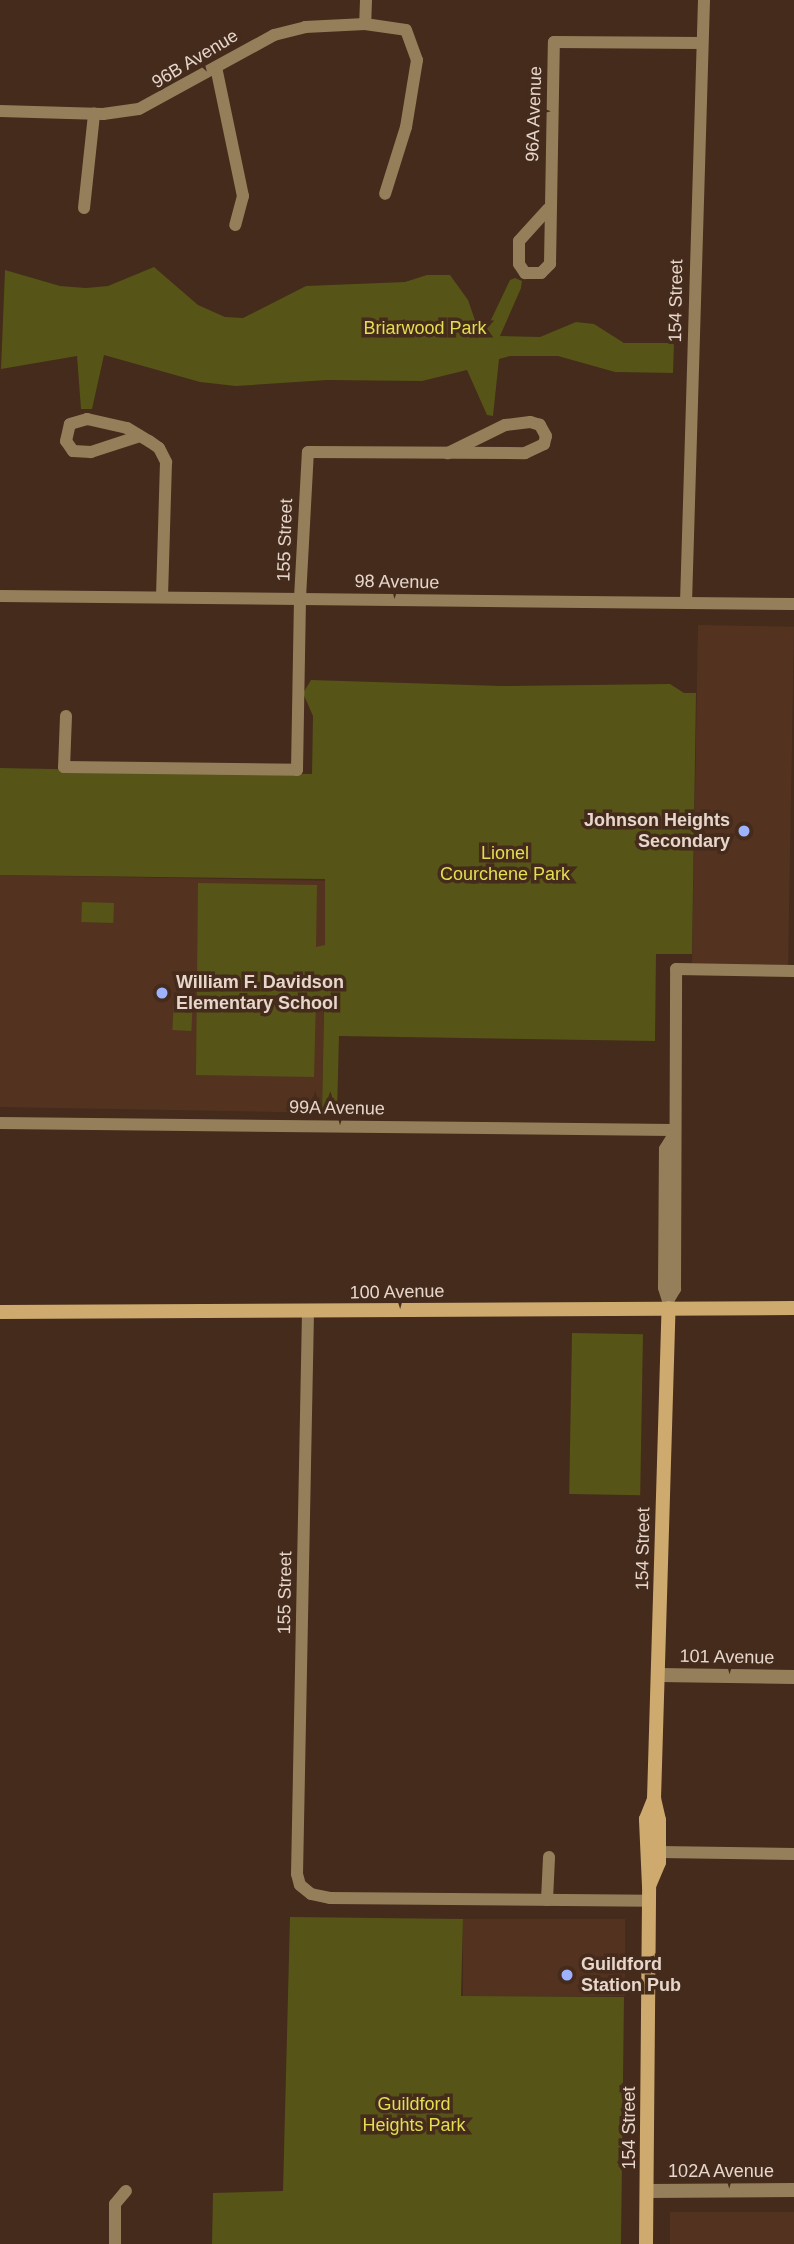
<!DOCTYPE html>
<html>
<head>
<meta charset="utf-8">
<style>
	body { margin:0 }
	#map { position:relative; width:794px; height:2244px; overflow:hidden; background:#442b1c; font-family:Arial,sans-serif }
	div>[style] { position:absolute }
	.built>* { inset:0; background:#533320; transform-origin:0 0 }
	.green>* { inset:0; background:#565417; transform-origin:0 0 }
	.minor>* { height:12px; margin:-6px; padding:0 6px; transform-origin:6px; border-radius:6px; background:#957f5a }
	.tertiary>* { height:14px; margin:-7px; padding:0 7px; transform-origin:7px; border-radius:7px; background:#957f5a }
	.secondary>* { height:14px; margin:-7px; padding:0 7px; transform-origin:7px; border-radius:7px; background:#ceaa6f }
	.dots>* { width:19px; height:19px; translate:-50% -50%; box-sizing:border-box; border:4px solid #442b1c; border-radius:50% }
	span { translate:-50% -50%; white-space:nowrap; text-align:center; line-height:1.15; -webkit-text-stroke:7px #442b1c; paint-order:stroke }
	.street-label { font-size:18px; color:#e7d6cc }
	.park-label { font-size:18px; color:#e4de50 }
	.poi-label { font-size:18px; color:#e7d6cc; font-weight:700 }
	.right { translate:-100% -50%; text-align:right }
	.left { translate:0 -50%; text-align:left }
</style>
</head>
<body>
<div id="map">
	<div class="built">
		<div style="left:698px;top:625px;width:96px;height:345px;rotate:1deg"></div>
		<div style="left:0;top:875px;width:326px;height:232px;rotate:1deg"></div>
		<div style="left:463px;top:1919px;width:162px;height:77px"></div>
		<div style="left:670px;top:2212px;width:124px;height:32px"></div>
	</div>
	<div class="green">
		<div style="clip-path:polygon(154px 267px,198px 305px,225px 317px,243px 318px,306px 286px,405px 282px,427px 275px,450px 275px,468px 300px,477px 326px,484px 327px,490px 322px,510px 280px,515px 278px,522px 281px,521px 288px,500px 336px,540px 337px,576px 322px,594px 324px,624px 343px,674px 343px,673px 373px,615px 372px,558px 356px,510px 356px,499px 359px,493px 416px,487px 415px,467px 370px,422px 381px,327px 380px,236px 386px,200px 382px,104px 355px,92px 409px,81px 409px,77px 356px,1px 369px,5px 270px,60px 286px,86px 288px,108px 286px)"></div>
		<div style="clip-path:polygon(311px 680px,501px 686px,670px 684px,684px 693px,696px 693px,692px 954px,656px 954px,655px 1041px,339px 1036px,337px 1112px,322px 1112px,324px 1011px,316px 999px,314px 1077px,196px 1075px,198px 883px,317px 885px,316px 947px,325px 945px,325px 879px,0 875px,0 768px,312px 774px,313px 716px,303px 693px)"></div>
		<div style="left:82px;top:902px;width:32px;height:20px;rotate:2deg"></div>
		<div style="left:174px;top:999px;width:19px;height:31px;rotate:3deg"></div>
		<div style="left:572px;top:1333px;width:71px;height:161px;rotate:1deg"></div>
		<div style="clip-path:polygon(290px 1917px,463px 1919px,461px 1996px,624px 1997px,621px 2244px,212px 2244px,213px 2193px,283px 2191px)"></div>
	</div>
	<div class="minor">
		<div style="left:366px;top:0;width:24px;rotate:92deg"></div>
		<div style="left:365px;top:24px;width:41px;rotate:8.3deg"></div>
		<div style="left:406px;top:30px;width:32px;rotate:70deg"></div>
		<div style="left:417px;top:60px;width:68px;rotate:99.3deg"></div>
		<div style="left:406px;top:127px;width:70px;rotate:107.4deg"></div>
		<div style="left:216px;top:67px;width:132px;rotate:78.2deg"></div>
		<div style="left:243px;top:196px;width:30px;rotate:105deg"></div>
		<div style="left:0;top:111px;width:103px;rotate:1.7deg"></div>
		<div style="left:103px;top:114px;width:36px;rotate:-8deg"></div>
		<div style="left:139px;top:109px;width:154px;rotate:-28.7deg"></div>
		<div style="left:274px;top:35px;width:32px;rotate:-14deg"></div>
		<div style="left:305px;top:27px;width:60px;rotate:-2.9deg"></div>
		<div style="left:84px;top:208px;width:95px;rotate:-83.9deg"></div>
		<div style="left:548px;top:209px;width:43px;rotate:132.2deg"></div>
		<div style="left:519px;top:241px;width:23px;rotate:90deg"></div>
		<div style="left:519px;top:264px;width:11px;rotate:56deg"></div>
		<div style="left:525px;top:273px;width:16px"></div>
		<div style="left:541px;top:273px;width:13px;rotate:-45deg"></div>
		<div style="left:550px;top:264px;width:222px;rotate:-89deg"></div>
		<div style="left:554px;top:42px;width:148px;rotate:0.4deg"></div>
		<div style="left:140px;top:436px;width:52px;rotate:161.9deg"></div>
		<div style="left:91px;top:452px;width:18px;rotate:-177deg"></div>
		<div style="left:73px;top:451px;width:12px;rotate:-125deg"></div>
		<div style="left:66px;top:441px;width:17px;rotate:-77deg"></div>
		<div style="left:70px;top:424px;width:18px;rotate:-16deg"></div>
		<div style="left:87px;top:419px;width:41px;rotate:12.7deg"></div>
		<div style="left:127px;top:428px;width:26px;rotate:31deg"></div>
		<div style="left:149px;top:441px;width:12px;rotate:35deg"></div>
		<div style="left:159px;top:448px;width:16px;rotate:63deg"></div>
		<div style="left:166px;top:462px;width:135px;rotate:91.7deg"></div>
		<div style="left:0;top:596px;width:794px;rotate:0.58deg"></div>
		<div style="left:686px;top:603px;width:603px;rotate:-88.29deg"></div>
		<div style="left:66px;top:716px;width:51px;rotate:92.2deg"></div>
		<div style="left:64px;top:767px;width:233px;rotate:0.7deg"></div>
		<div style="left:297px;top:770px;width:172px;rotate:-89deg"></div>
		<div style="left:300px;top:598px;width:146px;rotate:-86.9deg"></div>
		<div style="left:308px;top:452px;width:217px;rotate:0.3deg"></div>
		<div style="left:525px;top:453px;width:21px;rotate:-25deg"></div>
		<div style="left:544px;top:444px;width:8px;rotate:-76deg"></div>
		<div style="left:546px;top:436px;width:13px;rotate:-119deg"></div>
		<div style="left:540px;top:425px;width:10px;rotate:-163deg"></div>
		<div style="left:530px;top:422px;width:25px;rotate:173deg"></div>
		<div style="left:505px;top:425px;width:64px;rotate:153.8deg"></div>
		<div style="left:0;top:1123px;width:673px;rotate:0.6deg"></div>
		<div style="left:669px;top:1299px;width:12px;rotate:-59deg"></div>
		<div style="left:675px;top:1289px;width:320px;rotate:-89.8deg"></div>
		<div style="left:676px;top:969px;width:118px;rotate:1deg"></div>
		<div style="left:669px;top:1304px;width:17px;rotate:-107deg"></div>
		<div style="left:664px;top:1288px;width:139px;rotate:-89.6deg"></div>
		<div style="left:665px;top:1149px;width:15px;rotate:-58deg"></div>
		<div style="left:308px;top:1312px;width:562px;rotate:91.12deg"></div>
		<div style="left:297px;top:1874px;width:11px;rotate:75deg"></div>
		<div style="left:300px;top:1885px;width:14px;rotate:39deg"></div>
		<div style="left:311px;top:1894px;width:19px;rotate:12deg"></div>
		<div style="left:330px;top:1898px;width:319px;rotate:0.5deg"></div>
		<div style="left:659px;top:1852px;width:135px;rotate:0.8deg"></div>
		<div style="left:547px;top:1900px;width:43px;rotate:-87.3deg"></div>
		<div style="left:115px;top:2244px;width:40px;rotate:-90deg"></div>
		<div style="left:115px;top:2204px;width:17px;rotate:-50deg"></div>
	</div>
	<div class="tertiary">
		<div style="left:659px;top:1675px;width:135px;rotate:0.8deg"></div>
		<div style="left:648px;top:2191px;width:146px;rotate:-0.4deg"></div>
	</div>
	<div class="secondary">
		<div style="left:0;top:1312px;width:794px;rotate:-0.29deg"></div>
		<div style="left:649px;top:1886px;width:26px;rotate:-67deg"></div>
		<div style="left:659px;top:1862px;width:42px;rotate:-90deg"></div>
		<div style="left:659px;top:1820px;width:22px;rotate:-103deg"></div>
		<div style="left:654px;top:1799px;width:491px;rotate:-88.3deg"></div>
		<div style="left:646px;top:2244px;width:358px;rotate:-89.5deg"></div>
		<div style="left:649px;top:1886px;width:67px;rotate:-92.6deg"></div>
		<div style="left:646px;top:1819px;width:22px;rotate:-68deg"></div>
	</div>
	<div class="dots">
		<div style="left:744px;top:831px;background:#9eb3fd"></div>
		<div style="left:162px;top:993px;background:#9eb3fd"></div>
		<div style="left:567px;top:1975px;background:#9eb3fd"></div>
	</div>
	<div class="street-label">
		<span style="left:195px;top:59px;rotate:-31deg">96B Avenue</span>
		<span style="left:534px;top:114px;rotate:-88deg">96A Avenue</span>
		<span style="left:676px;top:301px;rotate:-89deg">154 Street</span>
		<span style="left:285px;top:540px;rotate:-88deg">155 Street</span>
		<span style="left:397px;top:582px;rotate:1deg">98 Avenue</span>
		<span style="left:337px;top:1108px;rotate:1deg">99A Avenue</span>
		<span style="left:397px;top:1292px;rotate:-1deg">100 Avenue</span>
		<span style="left:643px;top:1549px;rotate:-89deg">154 Street</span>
		<span style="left:285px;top:1593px;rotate:-89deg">155 Street</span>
		<span style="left:727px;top:1657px;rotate:1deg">101 Avenue</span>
		<span style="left:629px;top:2128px;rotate:-90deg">154 Street</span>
		<span style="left:721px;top:2171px">102A Avenue</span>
	</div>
	<div class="park-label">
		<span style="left:425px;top:328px">Briarwood Park</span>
		<span style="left:505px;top:864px">Lionel<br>Courchene Park</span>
		<span style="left:414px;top:2115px">Guildford<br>Heights Park</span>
	</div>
	<div class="poi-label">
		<span class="right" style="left:730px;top:831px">Johnson Heights<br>Secondary</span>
		<span class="left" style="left:176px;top:993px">William F. Davidson<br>Elementary School</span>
		<span class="left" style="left:581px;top:1975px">Guildford<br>Station Pub</span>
	</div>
</div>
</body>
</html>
